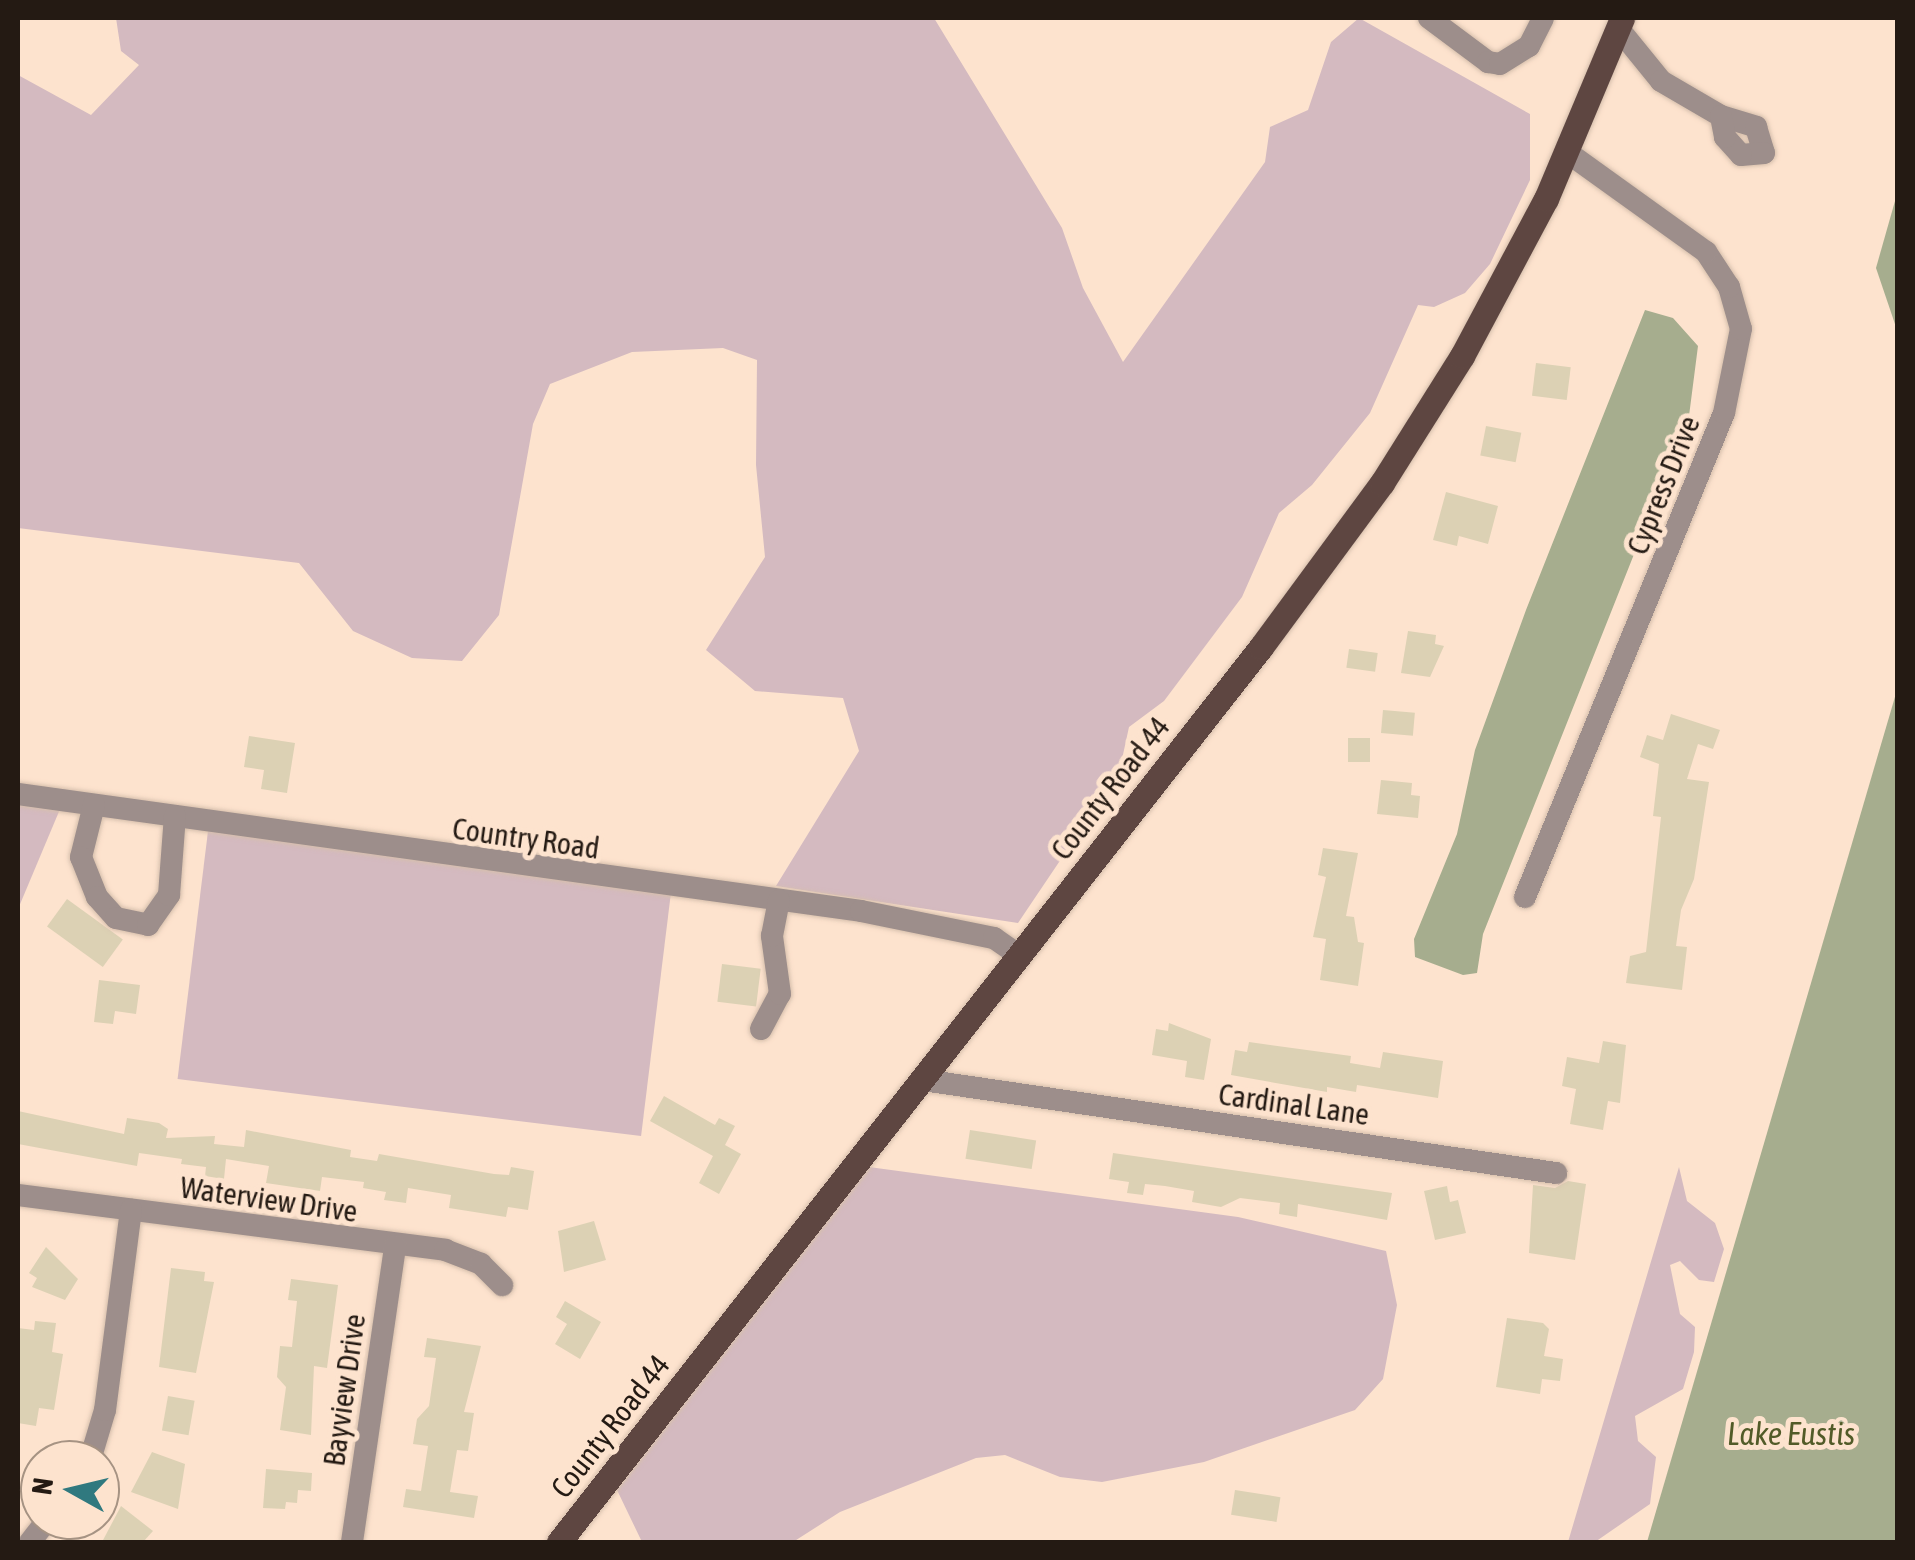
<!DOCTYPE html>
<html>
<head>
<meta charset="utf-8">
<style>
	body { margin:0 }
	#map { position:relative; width:1915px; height:1560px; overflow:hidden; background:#fde3ce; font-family:"Asap Condensed",sans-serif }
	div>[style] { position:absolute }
	.green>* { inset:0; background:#d4bac0; transform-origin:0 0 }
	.water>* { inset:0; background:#a6ad8e }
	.building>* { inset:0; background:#dcd1b4; transform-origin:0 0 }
	.roads { filter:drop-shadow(0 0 2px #d6bfac) drop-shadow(0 0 2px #d6bfac) }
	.minor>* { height:22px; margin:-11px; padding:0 11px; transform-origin:11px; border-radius:11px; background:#9d8e8b }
	.major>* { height:25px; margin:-12.5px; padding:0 12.5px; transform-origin:12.5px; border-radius:12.5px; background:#5e4641 }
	span { translate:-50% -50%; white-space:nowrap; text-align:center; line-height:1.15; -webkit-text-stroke:10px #fde3ce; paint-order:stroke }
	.street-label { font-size:30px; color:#241a13 }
	.water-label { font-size:32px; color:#525b28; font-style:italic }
	.frame { position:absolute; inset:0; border:20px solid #241a13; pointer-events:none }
	.north { position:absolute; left:20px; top:1440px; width:100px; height:100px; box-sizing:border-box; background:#fde3ce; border:2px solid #a69383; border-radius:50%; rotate:278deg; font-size:28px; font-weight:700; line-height:40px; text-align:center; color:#241a13 }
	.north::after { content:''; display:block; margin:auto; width:35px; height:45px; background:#30797f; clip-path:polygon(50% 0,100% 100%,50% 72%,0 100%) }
</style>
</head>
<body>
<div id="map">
	<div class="green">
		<div style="clip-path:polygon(116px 18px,934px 18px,1062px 228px,1083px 288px,1123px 362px,1265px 162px,1270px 127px,1308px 110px,1331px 42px,1359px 18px,1530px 114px,1530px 180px,1490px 264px,1465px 293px,1434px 307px,1418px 305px,1370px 413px,1312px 485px,1279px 513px,1242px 597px,1164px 701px,1129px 727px,1119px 773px,1018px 923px,776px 886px,859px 751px,843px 698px,755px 691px,706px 650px,765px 557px,756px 465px,757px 360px,723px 348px,632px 352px,550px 384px,533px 424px,499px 615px,462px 661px,412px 658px,353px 631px,299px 563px,18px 528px,18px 75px,91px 115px,139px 65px,121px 51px)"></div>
		<div style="clip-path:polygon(18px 796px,63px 802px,18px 909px)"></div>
		<div style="left:209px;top:823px;width:467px;height:258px;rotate:7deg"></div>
		<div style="clip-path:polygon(869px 1167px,1238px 1217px,1386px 1251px,1397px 1305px,1383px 1379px,1355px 1410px,1204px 1462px,1102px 1482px,1060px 1477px,1005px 1455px,976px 1458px,840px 1512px,793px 1542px,642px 1542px,617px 1490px)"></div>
		<div style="clip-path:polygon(1679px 1167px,1687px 1201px,1715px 1223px,1724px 1249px,1714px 1282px,1699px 1280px,1680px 1261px,1670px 1265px,1680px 1314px,1695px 1327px,1694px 1352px,1683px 1389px,1635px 1416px,1638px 1441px,1656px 1457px,1650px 1504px,1595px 1542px,1568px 1542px)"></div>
	</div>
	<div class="water">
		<div style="clip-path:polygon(1897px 194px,1897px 330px,1876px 268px)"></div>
		<div style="clip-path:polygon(1645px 310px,1673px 318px,1698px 346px,1689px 416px,1483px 934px,1477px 973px,1463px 975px,1415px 957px,1414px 939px,1457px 834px,1475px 750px,1526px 610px)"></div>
		<div style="clip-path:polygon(1897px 690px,1897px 1542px,1647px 1542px)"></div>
	</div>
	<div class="building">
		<div style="left:1536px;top:363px;width:35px;height:33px;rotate:7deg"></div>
		<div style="left:1486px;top:426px;width:36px;height:30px;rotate:11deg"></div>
		<div style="clip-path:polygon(1446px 492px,1498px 506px,1488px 544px,1459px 536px,1457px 546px,1433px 540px)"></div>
		<div style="clip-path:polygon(1408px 631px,1436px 635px,1435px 644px,1444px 646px,1430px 677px,1401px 673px)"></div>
		<div style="left:1349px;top:649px;width:29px;height:19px;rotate:8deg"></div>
		<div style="left:1383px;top:710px;width:32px;height:23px;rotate:5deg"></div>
		<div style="clip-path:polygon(1671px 714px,1720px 730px,1713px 749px,1698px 744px,1687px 779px,1709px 782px,1694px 879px,1681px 910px,1676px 946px,1687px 947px,1682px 990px,1626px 983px,1630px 956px,1646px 952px,1661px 817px,1653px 816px,1659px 764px,1640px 757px,1647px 735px,1663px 740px)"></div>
		<div style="clip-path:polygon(249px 736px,295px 743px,287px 793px,261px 789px,264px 770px,244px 767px)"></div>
		<div style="left:1348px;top:738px;width:22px;height:24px"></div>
		<div style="clip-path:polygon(1381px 780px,1412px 783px,1411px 795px,1420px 796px,1418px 818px,1377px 814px)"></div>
		<div style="clip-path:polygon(1323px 848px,1358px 853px,1346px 916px,1354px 917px,1358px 942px,1364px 943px,1358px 986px,1320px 980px,1326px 939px,1313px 937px,1326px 877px,1318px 875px)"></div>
		<div style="left:67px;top:899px;width:69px;height:34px;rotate:36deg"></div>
		<div style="left:722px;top:964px;width:39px;height:38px;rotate:7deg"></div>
		<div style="clip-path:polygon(99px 980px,140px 985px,136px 1014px,115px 1011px,113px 1024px,94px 1022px)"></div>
		<div style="clip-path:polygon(1169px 1023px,1211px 1039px,1204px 1080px,1185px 1077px,1187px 1061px,1152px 1055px,1156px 1029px,1168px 1031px)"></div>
		<div style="clip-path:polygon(1603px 1041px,1626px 1045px,1620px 1103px,1608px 1101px,1603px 1130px,1570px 1124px,1576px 1089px,1562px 1086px,1567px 1057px,1599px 1063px)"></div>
		<div style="clip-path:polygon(1249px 1042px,1351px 1056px,1350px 1063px,1380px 1068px,1383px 1052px,1443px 1061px,1438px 1098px,1357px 1085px,1356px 1092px,1327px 1087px,1327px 1092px,1231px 1075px,1235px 1050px,1247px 1052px)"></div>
		<div style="clip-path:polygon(664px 1096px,715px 1125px,719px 1118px,735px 1126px,725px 1145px,741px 1154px,719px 1194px,699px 1183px,713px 1156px,650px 1121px)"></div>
		<div style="clip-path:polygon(18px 1111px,124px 1134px,127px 1118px,159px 1123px,168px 1129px,166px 1138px,215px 1136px,214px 1144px,244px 1147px,246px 1130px,351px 1150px,350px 1157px,377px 1161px,379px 1154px,494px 1174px,509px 1175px,511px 1167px,534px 1171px,528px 1210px,508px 1207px,506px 1217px,449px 1208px,451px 1195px,408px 1188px,406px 1203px,384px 1200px,386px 1192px,363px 1188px,364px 1182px,322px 1177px,320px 1191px,266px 1183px,269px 1166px,226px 1159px,224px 1179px,205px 1176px,206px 1167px,181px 1164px,182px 1159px,139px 1153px,137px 1166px,18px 1144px)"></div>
		<div style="left:970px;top:1130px;width:67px;height:29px;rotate:9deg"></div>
		<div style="clip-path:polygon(1113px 1153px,1392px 1193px,1387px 1220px,1298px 1204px,1297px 1217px,1279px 1214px,1280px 1203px,1240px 1198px,1221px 1207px,1192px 1202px,1194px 1191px,1165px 1186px,1145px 1184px,1143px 1195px,1127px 1193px,1129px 1182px,1109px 1179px)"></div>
		<div style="clip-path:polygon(1568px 1181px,1586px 1184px,1575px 1260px,1529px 1253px,1533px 1185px,1555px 1188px)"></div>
		<div style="clip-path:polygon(1447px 1186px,1450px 1202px,1458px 1200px,1466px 1233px,1435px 1240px,1424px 1191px)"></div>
		<div style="clip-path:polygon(594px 1221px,606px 1260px,564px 1272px,558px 1231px)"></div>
		<div style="clip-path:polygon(46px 1247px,78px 1279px,65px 1300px,32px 1287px,37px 1278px,29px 1273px)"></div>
		<div style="clip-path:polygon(171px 1268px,205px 1272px,204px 1281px,214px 1282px,196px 1373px,159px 1367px)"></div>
		<div style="clip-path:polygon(291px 1279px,338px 1285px,327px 1368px,314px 1366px,311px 1435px,280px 1430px,286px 1387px,277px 1377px,280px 1346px,292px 1347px,297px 1301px,288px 1300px)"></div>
		<div style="clip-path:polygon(565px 1301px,601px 1322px,580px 1359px,555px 1344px,567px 1324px,556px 1317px)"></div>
		<div style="clip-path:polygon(1507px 1318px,1543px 1323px,1549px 1329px,1544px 1356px,1563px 1359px,1560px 1381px,1542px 1379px,1540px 1394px,1496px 1387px)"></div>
		<div style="clip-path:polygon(35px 1321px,56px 1323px,52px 1352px,63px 1354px,54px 1410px,39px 1408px,36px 1426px,18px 1423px,18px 1328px,34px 1330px)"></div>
		<div style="clip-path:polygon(427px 1338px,481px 1346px,464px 1412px,474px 1413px,468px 1451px,457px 1450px,450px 1492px,478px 1496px,474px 1518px,403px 1507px,406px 1489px,421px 1491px,428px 1446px,413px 1444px,417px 1419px,429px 1406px,436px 1358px,424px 1357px)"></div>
		<div style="left:168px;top:1396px;width:27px;height:35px;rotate:10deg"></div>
		<div style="clip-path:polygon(152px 1452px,185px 1464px,178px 1509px,131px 1492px)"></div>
		<div style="clip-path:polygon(266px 1469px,312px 1473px,311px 1491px,298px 1490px,297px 1503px,286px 1502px,285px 1509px,263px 1508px)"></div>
		<div style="left:1235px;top:1490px;width:46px;height:25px;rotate:9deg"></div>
		<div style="clip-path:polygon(121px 1506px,153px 1531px,143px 1542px,102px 1542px)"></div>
	</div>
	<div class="roads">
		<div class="minor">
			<div style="left:1429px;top:18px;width:74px;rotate:36.7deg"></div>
			<div style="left:1488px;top:62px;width:12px;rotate:9deg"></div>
			<div style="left:1500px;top:64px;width:34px;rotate:-32deg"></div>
			<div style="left:1529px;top:46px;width:31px;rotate:-63deg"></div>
			<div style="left:1618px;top:28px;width:68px;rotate:50.9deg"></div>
			<div style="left:1661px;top:81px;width:69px;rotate:30.3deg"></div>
			<div style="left:1721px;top:116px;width:37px;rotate:17deg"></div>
			<div style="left:1756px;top:127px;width:27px;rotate:73deg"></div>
			<div style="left:1764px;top:153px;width:23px;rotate:175deg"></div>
			<div style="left:1741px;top:155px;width:24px;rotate:-132deg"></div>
			<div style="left:1725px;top:137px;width:21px;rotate:-101deg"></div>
			<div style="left:18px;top:794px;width:851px;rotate:7.9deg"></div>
			<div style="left:861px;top:911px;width:136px;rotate:11.5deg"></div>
			<div style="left:994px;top:938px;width:32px;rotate:35deg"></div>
			<div style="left:94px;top:805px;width:54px;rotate:104deg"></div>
			<div style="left:81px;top:857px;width:43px;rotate:68.2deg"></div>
			<div style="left:97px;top:897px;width:28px;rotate:48deg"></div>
			<div style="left:116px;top:918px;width:33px;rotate:12deg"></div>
			<div style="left:148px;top:925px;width:37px;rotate:-55deg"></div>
			<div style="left:169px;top:895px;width:79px;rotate:-85.7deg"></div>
			<div style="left:1525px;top:897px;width:523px;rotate:-67.65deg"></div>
			<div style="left:1724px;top:413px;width:86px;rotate:-78.6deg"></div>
			<div style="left:1741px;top:329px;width:44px;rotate:-105.9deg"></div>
			<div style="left:1729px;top:287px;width:42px;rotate:-123.3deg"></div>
			<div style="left:1706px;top:252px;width:171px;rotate:-144.3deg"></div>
			<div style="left:761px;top:1029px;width:40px;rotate:-62deg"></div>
			<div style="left:780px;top:994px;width:59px;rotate:-97.9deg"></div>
			<div style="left:772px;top:936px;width:36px;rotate:-79deg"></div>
			<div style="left:923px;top:1080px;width:640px;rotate:8.36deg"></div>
			<div style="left:18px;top:1195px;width:431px;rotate:7.3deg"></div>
			<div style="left:445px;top:1250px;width:39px;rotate:21deg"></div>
			<div style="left:481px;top:1264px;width:30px;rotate:45deg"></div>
			<div style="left:90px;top:1460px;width:52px;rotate:-73.3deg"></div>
			<div style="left:105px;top:1410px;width:202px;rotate:-82.6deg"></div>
			<div style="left:30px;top:1542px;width:28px;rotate:-52deg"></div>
			<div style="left:352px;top:1542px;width:299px;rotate:-81.7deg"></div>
		</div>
		<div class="major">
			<div style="left:559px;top:1542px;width:1137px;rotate:-51.89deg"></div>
			<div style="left:1261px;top:647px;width:204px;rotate:-53.6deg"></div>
			<div style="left:1382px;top:483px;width:150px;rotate:-57.8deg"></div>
			<div style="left:1462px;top:356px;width:178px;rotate:-61.9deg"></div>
			<div style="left:1546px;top:199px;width:196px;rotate:-67.2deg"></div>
		</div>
	</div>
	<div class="street-label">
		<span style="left:1663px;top:485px;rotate:-68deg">Cypress Drive</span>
		<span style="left:1110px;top:788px;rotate:-52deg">County Road 44</span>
		<span style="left:526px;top:838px;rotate:8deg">Country Road</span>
		<span style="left:1294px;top:1104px;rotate:8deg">Cardinal Lane</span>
		<span style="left:269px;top:1199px;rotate:8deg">Waterview Drive</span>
		<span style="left:344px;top:1390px;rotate:-82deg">Bayview Drive</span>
		<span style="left:610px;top:1426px;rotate:-52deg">County Road 44</span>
	</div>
	<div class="water-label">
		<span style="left:1791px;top:1434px">Lake Eustis</span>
	</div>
	<div class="frame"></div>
	<div class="north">N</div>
</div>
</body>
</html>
